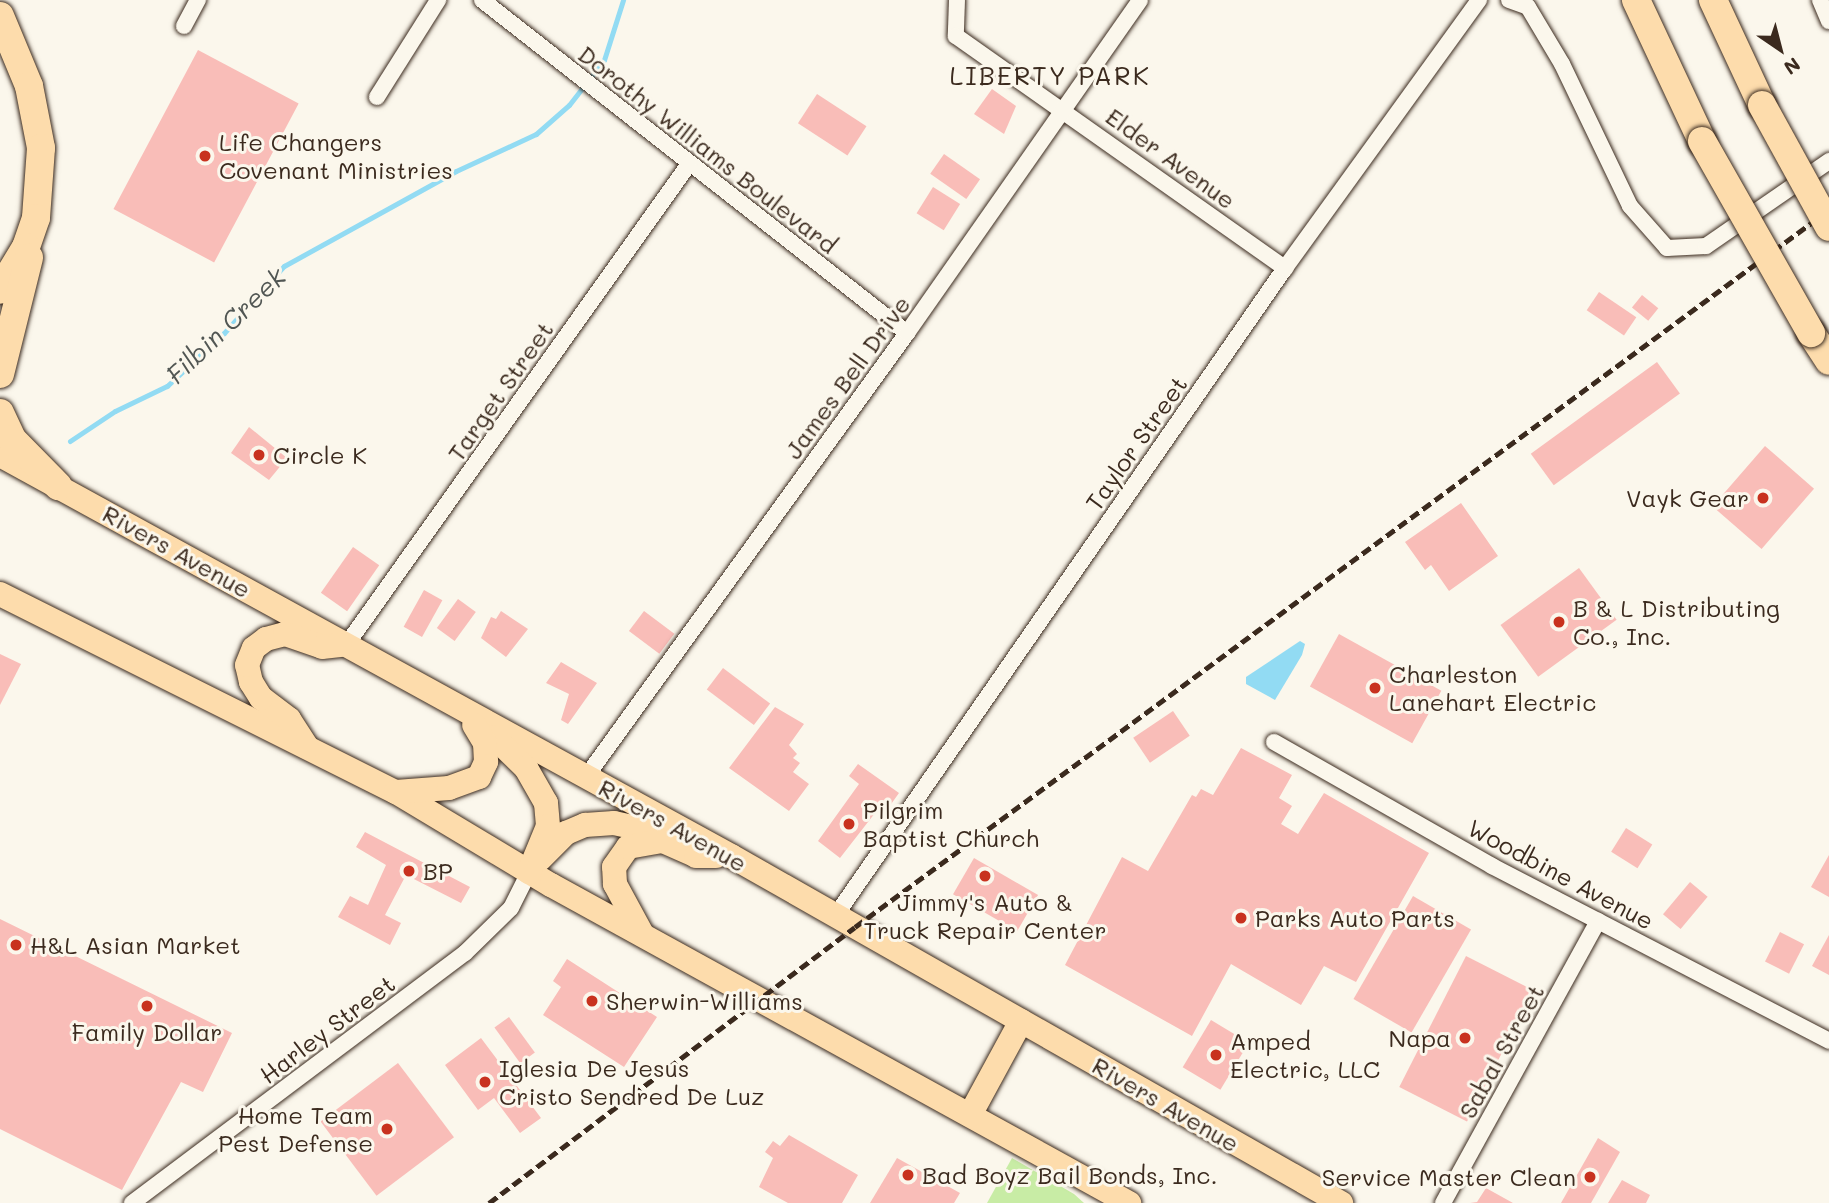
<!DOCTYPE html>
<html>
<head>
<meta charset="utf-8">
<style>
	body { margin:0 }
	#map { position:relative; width:1829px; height:1203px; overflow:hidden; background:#fbf7ec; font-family:Mali,sans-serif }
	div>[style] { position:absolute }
	.green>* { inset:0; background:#c8eca5 }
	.water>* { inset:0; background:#92dbf3 }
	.stream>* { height:5px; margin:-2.5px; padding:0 2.5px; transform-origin:2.5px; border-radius:2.5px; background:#92dbf3 }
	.building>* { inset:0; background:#f9bdb8; transform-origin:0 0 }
	.roads { filter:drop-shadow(0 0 2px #3b2a1e) drop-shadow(0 0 2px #3b2a1e) }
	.minor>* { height:16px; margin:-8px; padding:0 8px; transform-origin:8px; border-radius:8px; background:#fbf7ec }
	.primary>* { height:24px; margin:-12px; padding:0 12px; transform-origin:12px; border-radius:12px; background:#fddcac }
	.motorway>* { height:28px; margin:-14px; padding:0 14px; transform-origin:14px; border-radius:14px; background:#fddcac }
	.rail>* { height:5px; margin-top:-2.5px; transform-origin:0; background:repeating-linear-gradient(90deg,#3b2a1e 0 10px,transparent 0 15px) }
	.bridges { filter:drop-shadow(0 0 2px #3b2a1e) drop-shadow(0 0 2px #3b2a1e) }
	.motorway-bridge>* { height:28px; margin:-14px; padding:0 14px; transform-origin:14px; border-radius:14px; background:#fddcac }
	.dots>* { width:19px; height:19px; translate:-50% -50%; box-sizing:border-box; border:4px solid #fbf7ec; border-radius:50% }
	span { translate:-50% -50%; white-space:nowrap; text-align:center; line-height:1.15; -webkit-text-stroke:6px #fbf7ec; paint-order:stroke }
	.poi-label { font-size:24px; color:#3b2a1e }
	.left { translate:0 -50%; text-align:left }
	.right { translate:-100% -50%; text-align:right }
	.street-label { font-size:24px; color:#3b2a1e }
	.neighbourhood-label { font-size:26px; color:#3b2a1e; letter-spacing:2px }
	.water-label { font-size:26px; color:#515653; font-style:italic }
	.north { position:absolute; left:1745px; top:14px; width:70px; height:70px; -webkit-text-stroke:5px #fbf7ec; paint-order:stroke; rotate:145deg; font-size:19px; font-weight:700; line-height:28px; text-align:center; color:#3b2a1e }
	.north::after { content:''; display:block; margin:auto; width:24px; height:32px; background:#3b2a1e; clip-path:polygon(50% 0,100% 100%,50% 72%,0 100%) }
</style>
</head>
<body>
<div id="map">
	<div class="green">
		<div style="clip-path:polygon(1012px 1158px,1074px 1194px,1084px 1203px,987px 1203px)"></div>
	</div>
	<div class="water">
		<div style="clip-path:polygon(1300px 641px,1305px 644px,1302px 655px,1275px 700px,1246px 684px,1246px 677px)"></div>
	</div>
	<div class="stream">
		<div style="left:70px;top:441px;width:54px;rotate:-33.7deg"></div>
		<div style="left:115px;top:411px;width:58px;rotate:-25.7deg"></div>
		<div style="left:167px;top:386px;width:78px;rotate:-42.9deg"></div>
		<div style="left:224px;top:333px;width:90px;rotate:-48.2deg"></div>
		<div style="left:284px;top:266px;width:196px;rotate:-28.9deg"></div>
		<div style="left:456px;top:171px;width:88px;rotate:-24.8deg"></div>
		<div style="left:536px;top:134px;width:44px;rotate:-41.3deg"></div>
		<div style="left:569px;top:105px;width:57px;rotate:-52.1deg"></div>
		<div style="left:604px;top:60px;width:63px;rotate:-72.4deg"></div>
	</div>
	<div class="building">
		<div style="left:198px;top:50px;width:114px;height:180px;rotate:28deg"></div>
		<div style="clip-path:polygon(992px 89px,1016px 106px,1004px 134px,974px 114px)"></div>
		<div style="left:817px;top:94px;width:59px;height:35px;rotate:33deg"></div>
		<div style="left:944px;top:154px;width:44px;height:24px;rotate:35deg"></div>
		<div style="left:933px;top:187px;width:32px;height:31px;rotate:32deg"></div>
		<div style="left:1599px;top:292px;width:45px;height:22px;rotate:34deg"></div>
		<div style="left:1642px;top:295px;width:21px;height:16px;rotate:39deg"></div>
		<div style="left:1657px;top:362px;width:39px;height:156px;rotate:54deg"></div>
		<div style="clip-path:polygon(249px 427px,287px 458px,269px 480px,231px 453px)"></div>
		<div style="left:1765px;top:446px;width:65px;height:80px;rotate:41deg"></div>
		<div style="clip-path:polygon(1461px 503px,1498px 556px,1449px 591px,1431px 565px,1425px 570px,1405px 542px)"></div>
		<div style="left:353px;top:547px;width:32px;height:56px;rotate:35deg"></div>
		<div style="left:1579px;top:568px;width:64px;height:97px;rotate:54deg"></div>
		<div style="left:424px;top:590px;width:21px;height:42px;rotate:29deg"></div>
		<div style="left:458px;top:599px;width:22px;height:36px;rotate:36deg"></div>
		<div style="clip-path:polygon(501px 611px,528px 629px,506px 657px,481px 638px,491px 617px,496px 619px)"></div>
		<div style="left:644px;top:611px;width:38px;height:25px;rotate:37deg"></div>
		<div style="left:1339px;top:634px;width:117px;height:60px;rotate:29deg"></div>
		<div style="clip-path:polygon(0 654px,21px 664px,0 705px)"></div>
		<div style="clip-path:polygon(561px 662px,597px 683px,568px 724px,561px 720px,569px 694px,546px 683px)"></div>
		<div style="left:723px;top:668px;width:59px;height:27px;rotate:37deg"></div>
		<div style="clip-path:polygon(775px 707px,804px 724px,789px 745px,797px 754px,793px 758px,800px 763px,793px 772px,809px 784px,789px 811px,729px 768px)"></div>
		<div style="left:1173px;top:711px;width:30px;height:48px;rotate:56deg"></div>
		<div style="clip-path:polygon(1241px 748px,1292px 775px,1279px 798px,1292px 806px,1281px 824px,1298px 834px,1324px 793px,1429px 853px,1356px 982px,1324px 966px,1301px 1005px,1231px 964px,1192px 1036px,1065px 965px,1122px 857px,1148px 871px,1192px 795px,1196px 797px,1201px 789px,1213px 795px)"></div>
		<div style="clip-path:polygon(858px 764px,899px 793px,889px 807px,882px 804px,840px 858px,818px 841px,859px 784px,849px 776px)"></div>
		<div style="left:1626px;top:828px;width:31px;height:28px;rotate:32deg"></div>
		<div style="clip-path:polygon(365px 832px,470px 887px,461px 903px,406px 875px,385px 915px,401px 923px,390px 945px,338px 917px,350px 896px,368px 905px,386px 865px,356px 847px)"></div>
		<div style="clip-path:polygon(1829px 855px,1829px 897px,1811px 887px)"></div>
		<div style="left:974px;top:858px;width:74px;height:42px;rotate:30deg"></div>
		<div style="left:1690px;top:882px;width:23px;height:42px;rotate:40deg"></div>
		<div style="left:1413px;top:896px;width:67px;height:119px;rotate:30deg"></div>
		<div style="clip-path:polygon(0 919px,232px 1033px,203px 1092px,181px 1082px,122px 1190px,0 1129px)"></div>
		<div style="left:1780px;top:932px;width:27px;height:33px;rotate:27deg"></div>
		<div style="clip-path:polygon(1829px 935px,1829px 975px,1812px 966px)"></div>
		<div style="left:1466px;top:956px;width:76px;height:147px;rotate:27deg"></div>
		<div style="clip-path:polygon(567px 959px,657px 1017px,624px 1067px,543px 1015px,561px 987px,553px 981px)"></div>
		<div style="left:509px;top:1017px;width:44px;height:18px;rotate:54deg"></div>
		<div style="left:1211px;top:1020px;width:44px;height:55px;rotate:31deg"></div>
		<div style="clip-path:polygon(481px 1038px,541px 1118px,520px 1133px,494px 1098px,478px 1110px,445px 1065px)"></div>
		<div style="left:398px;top:1063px;width:93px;height:97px;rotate:53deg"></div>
		<div style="clip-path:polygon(789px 1135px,858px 1175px,842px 1203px,788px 1203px,759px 1187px,773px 1158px,765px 1152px,773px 1141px,780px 1146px)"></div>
		<div style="clip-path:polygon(1598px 1138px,1620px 1152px,1591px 1203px,1561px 1203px)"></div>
		<div style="clip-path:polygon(897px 1158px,960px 1193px,954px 1203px,870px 1203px)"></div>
		<div style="clip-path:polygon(1622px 1180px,1650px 1195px,1646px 1203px,1608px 1203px)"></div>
		<div style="clip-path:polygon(1486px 1188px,1513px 1203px,1470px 1203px,1477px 1202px)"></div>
	</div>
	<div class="roads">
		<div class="minor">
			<div style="left:482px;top:0;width:540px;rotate:38.08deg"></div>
			<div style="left:957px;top:0;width:36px;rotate:92deg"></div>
			<div style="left:956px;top:36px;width:403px;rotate:35.2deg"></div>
			<div style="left:1509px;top:0;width:20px;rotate:20deg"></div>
			<div style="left:1528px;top:7px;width:66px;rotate:59.2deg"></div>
			<div style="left:1562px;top:64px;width:157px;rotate:64.4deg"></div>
			<div style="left:1630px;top:206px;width:56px;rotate:48.6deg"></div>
			<div style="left:1667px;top:248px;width:39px;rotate:-3deg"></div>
			<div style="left:1706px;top:246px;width:150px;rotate:-34.6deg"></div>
			<div style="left:1820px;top:0;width:23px;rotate:67deg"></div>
			<div style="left:184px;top:26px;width:30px;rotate:-62deg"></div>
			<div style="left:377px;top:97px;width:115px;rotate:-57.8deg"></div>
			<div style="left:347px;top:644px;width:589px;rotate:-54.53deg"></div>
			<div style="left:1274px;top:742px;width:251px;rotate:29.6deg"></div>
			<div style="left:1492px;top:866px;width:380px;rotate:27.4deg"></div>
			<div style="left:586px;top:777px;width:548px;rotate:-54.13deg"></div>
			<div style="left:907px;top:333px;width:406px;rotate:-55deg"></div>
			<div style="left:836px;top:915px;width:788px;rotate:-55.24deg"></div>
			<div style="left:1285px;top:268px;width:331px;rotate:-54.1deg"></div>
			<div style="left:132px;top:1203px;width:416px;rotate:-36.9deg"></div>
			<div style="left:465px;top:953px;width:64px;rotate:-44.4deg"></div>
			<div style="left:511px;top:908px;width:40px;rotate:-63.4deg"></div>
			<div style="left:1443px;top:1203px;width:322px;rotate:-61.2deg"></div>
		</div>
		<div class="primary">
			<div style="left:0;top:455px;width:834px;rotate:28.75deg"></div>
			<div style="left:731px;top:856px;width:702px;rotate:29.63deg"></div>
			<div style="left:0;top:594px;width:443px;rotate:26.6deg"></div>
			<div style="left:396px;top:792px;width:181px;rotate:31deg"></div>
			<div style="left:551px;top:885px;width:660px;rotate:28.82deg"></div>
			<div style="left:494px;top:737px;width:45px;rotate:44.1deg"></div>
			<div style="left:526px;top:768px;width:40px;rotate:60.3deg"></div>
			<div style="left:546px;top:803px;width:23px;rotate:85deg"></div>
			<div style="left:548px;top:826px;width:50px;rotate:112.4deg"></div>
			<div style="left:307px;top:747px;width:33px;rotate:-123deg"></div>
			<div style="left:289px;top:719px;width:35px;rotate:-143deg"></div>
			<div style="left:261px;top:698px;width:19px;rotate:-122deg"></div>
			<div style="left:251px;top:682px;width:17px;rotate:-103deg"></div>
			<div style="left:247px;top:665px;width:18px;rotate:-68deg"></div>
			<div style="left:254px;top:648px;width:15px;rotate:-37deg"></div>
			<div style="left:266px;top:639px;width:20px;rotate:-15deg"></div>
			<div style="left:285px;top:634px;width:39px;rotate:19deg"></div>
			<div style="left:322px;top:647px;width:18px;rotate:-6deg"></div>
			<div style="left:396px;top:792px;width:53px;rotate:-4.3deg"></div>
			<div style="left:449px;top:788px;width:32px;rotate:-20deg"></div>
			<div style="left:479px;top:777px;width:17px;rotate:-65deg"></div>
			<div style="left:486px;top:762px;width:19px;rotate:-93deg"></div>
			<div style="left:485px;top:743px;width:21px;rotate:-121deg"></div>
			<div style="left:540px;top:859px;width:37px;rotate:-45deg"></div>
			<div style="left:566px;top:833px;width:21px;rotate:-23deg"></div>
			<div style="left:585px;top:825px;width:29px;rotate:-4deg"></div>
			<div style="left:614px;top:823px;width:55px;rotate:12.5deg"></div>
			<div style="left:642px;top:934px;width:57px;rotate:-118.4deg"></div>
			<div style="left:615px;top:884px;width:17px;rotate:-93deg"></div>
			<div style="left:614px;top:867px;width:24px;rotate:-55deg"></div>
			<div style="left:628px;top:847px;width:36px;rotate:-10deg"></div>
			<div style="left:663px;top:841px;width:36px;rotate:24deg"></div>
			<div style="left:696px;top:856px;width:20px"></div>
			<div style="left:970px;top:1115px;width:107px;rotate:-61.5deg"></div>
		</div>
		<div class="motorway">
			<div style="left:1636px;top:0;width:156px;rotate:64.9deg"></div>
			<div style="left:1713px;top:0;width:116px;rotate:65deg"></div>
			<div style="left:0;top:16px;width:76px;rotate:67.5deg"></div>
			<div style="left:29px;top:86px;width:63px;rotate:79deg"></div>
			<div style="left:41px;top:148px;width:70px;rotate:94.1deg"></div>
			<div style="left:36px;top:218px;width:31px;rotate:109deg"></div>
			<div style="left:26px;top:247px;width:50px;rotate:121.2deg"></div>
			<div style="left:1811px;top:333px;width:33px;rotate:57deg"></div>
			<div style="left:0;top:374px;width:120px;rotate:-76deg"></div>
			<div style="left:0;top:413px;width:29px;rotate:65deg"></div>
			<div style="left:12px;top:439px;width:66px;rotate:45.6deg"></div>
		</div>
	</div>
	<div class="rail">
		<div style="left:489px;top:1203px;width:458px;rotate:-37deg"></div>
		<div style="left:855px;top:927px;width:1209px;rotate:-36.36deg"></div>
	</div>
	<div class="bridges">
		<div class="motorway-bridge">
			<div style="left:1762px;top:105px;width:139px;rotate:61.2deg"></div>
			<div style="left:1702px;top:141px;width:221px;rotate:60.4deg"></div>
		</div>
	</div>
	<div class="dots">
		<div style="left:205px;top:156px;background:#c8321e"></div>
		<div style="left:259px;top:455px;background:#c8321e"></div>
		<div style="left:1763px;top:498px;background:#c8321e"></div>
		<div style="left:1559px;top:622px;background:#c8321e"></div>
		<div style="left:1375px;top:688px;background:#c8321e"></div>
		<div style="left:849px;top:824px;background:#c8321e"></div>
		<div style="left:409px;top:871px;background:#c8321e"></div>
		<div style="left:985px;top:876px;background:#c8321e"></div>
		<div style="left:1241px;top:918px;background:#c8321e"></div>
		<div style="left:16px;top:945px;background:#c8321e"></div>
		<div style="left:592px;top:1001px;background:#c8321e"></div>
		<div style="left:147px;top:1006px;background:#c8321e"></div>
		<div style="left:1465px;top:1038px;background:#c8321e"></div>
		<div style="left:1216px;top:1055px;background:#c8321e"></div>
		<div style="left:485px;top:1082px;background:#c8321e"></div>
		<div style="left:387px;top:1129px;background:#c8321e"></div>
		<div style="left:908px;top:1175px;background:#c8321e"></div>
		<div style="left:1590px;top:1177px;background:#c8321e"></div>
	</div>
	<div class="poi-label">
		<span class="left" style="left:219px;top:156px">Life Changers<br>Covenant Ministries</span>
		<span class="left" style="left:273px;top:455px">Circle K</span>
		<span class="right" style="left:1749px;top:498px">Vayk Gear</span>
		<span class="left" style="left:1573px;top:622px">B &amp; L Distributing<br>Co., Inc.</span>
		<span class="left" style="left:1389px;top:688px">Charleston<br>Lanehart Electric</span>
		<span class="left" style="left:863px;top:824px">Pilgrim<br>Baptist Church</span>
		<span class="left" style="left:423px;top:871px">BP</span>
		<span style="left:985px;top:916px">Jimmy's Auto &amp;<br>Truck Repair Center</span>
		<span class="left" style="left:1255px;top:918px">Parks Auto Parts</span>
		<span class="left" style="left:30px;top:945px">H&amp;L Asian Market</span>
		<span class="left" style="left:606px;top:1001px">Sherwin-Williams</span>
		<span style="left:147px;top:1032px">Family Dollar</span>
		<span class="right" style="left:1451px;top:1038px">Napa</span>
		<span class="left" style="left:1230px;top:1055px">Amped<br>Electric, LLC</span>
		<span class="left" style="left:499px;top:1082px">Iglesia De Jesus<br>Cristo Sendred De Luz</span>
		<span class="right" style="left:373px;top:1129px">Home Team<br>Pest Defense</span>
		<span class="left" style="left:922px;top:1175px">Bad Boyz Bail Bonds, Inc.</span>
		<span class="right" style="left:1576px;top:1177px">Service Master Clean</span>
	</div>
	<div class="street-label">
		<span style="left:708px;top:149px;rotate:38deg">Dorothy Williams Boulevard</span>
		<span style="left:1171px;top:158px;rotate:36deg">Elder Avenue</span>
		<span style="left:847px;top:377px;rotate:-54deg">James Bell Drive</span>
		<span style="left:500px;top:391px;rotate:-55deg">Target Street</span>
		<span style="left:1136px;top:443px;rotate:-55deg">Taylor Street</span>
		<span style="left:177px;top:551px;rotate:29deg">Rivers Avenue</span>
		<span style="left:673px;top:825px;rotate:29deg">Rivers Avenue</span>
		<span style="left:1561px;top:874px;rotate:28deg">Woodbine Avenue</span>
		<span style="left:327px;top:1029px;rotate:-37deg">Harley Street</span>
		<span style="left:1501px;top:1051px;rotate:-61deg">Sabal Street</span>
		<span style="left:1166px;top:1104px;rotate:30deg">Rivers Avenue</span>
	</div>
	<div class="neighbourhood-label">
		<span style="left:1050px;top:76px">LIBERTY PARK</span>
	</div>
	<div class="water-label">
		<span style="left:226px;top:326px;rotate:-44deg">Filbin Creek</span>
	</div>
	<div class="north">N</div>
</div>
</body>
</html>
